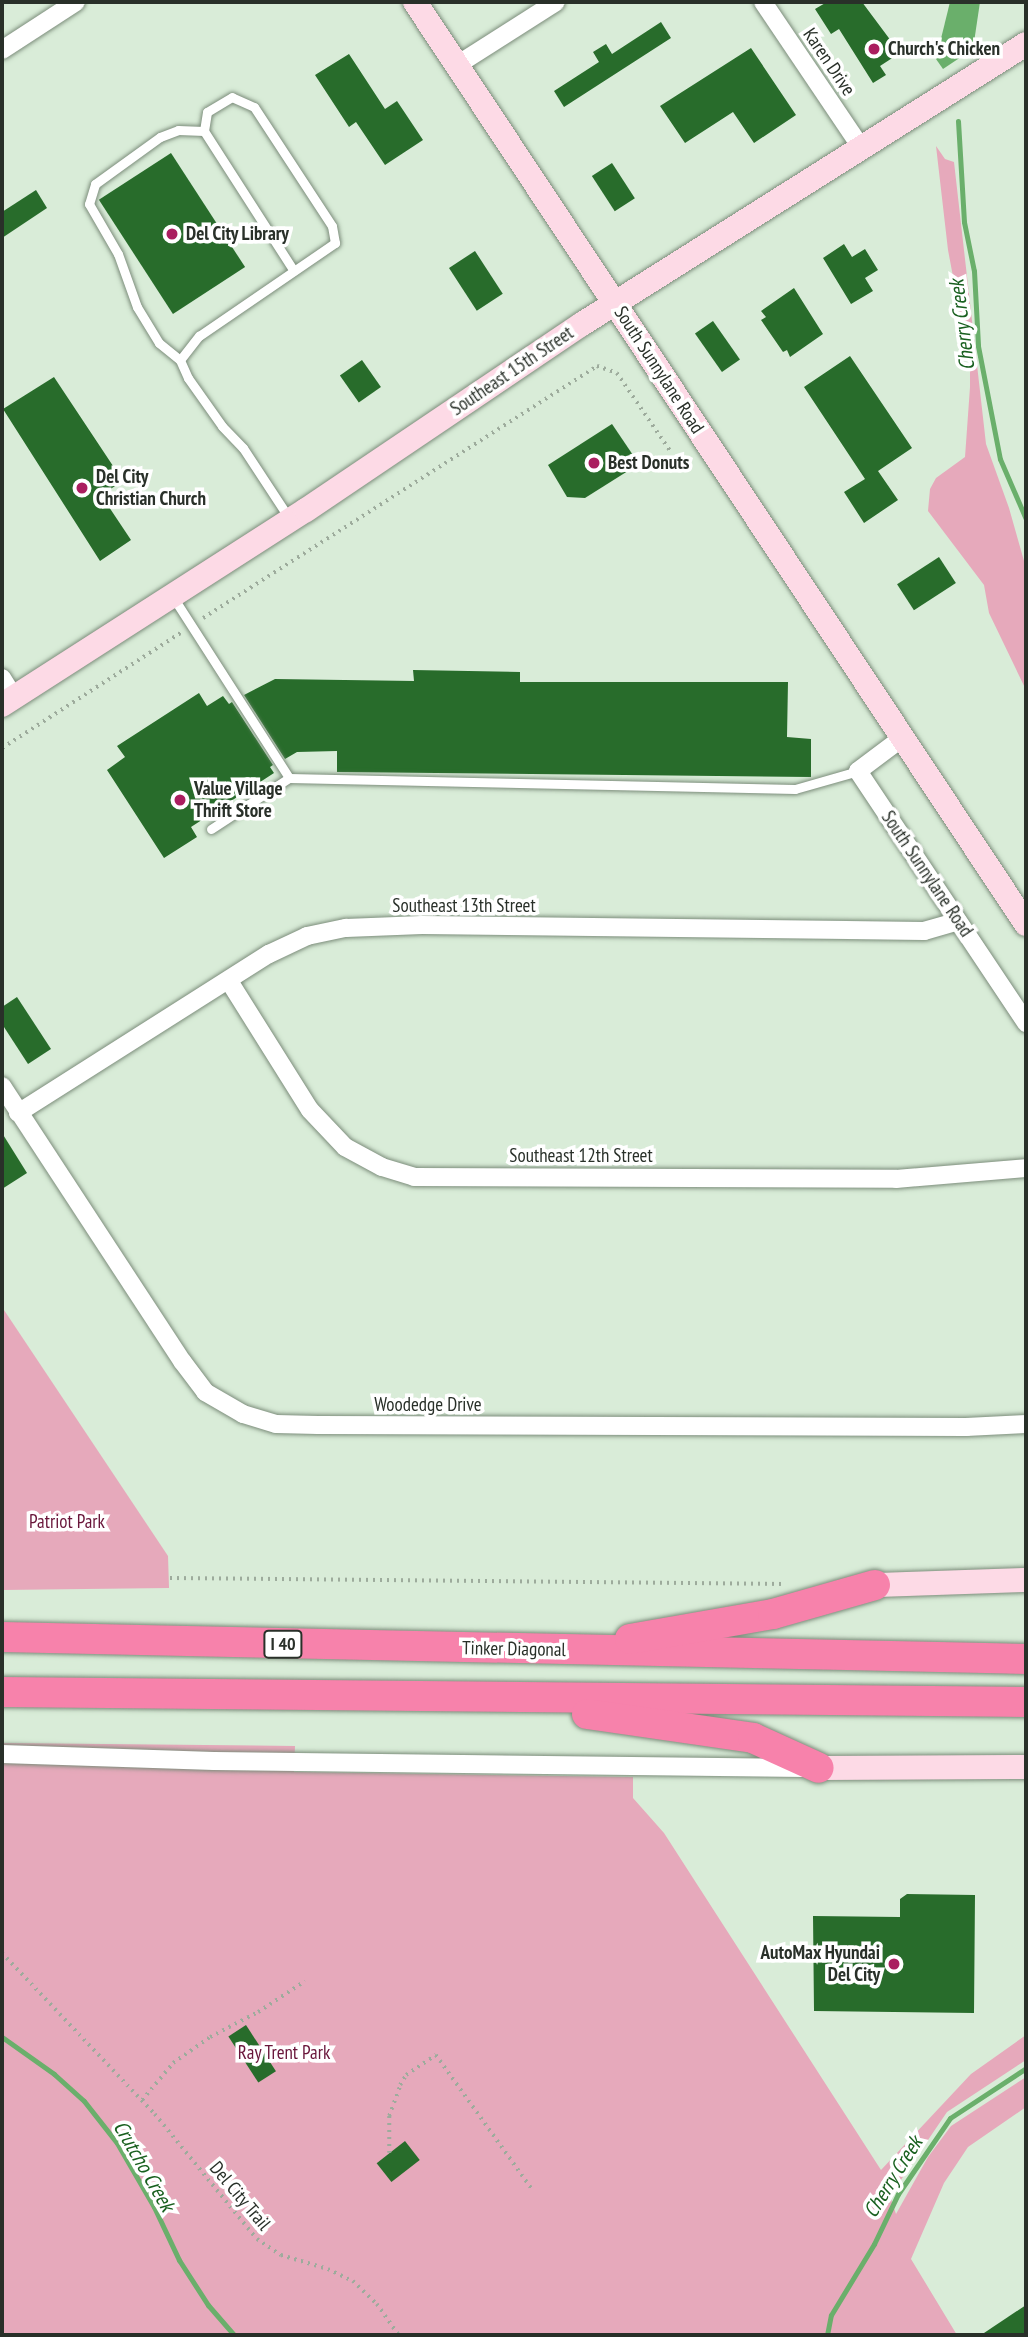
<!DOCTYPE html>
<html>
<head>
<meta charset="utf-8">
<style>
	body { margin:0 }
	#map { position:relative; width:1028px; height:2337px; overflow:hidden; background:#d9ecd8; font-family:"PT Sans Narrow",sans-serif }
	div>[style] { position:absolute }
	.green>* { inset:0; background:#e6a9bb }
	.water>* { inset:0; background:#6aaf6b }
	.stream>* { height:5px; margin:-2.5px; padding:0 2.5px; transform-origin:2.5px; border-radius:2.5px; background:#6aaf6b }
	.building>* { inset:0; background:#286c2b; transform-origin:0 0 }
	.path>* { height:3.5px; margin-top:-1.75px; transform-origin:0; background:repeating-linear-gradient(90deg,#9dab9c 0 2px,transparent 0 7px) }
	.roads { filter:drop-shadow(0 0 2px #7c8d7b) drop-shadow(0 0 2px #7c8d7b) }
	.lane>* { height:9px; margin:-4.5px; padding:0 4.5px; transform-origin:4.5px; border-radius:4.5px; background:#fff }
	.street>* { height:18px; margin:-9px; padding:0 9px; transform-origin:9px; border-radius:9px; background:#fff }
	.secondary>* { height:24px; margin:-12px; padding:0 12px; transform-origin:12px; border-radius:12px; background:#fddae6 }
	.highway>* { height:30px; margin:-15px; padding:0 15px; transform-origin:15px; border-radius:15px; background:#f782ab }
	.dots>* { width:19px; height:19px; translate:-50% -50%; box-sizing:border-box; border:4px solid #fff; border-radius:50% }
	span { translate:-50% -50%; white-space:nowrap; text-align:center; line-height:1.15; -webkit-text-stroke:7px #fff; paint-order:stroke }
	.shield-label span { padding:2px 5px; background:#fff; border:2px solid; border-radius:5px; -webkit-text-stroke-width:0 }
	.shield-label { font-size:18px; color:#293029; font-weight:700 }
	.poi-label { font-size:19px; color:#293029; font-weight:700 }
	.left { translate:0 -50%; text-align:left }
	.right { translate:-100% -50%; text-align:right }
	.street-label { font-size:19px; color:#293029 }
	.park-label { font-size:19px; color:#69153a }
	.water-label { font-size:21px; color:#19601f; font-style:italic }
	.frame { position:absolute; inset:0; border:4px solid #293029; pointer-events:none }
</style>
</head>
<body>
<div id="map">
	<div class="green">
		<div style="clip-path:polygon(936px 146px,945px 159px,954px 162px,986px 444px,1009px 508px,1026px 568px,1026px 690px,989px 613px,984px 585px,928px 511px,930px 489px,936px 478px,965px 457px,970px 387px,970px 367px,948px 250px)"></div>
		<div style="clip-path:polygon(2px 1307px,168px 1556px,169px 1588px,2px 1590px)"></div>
		<div style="clip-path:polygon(2px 1743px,295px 1746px,294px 1772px,633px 1777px,633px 1798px,664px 1833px,881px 2170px,971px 2074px,1026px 2035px,1026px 2060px,947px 2112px,890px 2196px,896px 2214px,928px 2157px,951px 2126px,1026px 2077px,1026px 2107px,968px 2147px,944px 2183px,911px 2259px,957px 2335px,2px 2335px)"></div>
	</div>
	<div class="water">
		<div style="clip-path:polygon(950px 2px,980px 2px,973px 49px,943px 69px,936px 59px)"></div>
	</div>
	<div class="stream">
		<div style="left:958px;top:121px;width:101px;rotate:86.6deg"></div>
		<div style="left:964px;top:222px;width:50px;rotate:78.5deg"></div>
		<div style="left:974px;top:271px;width:75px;rotate:86.9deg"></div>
		<div style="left:978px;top:346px;width:115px;rotate:79deg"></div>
		<div style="left:1000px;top:459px;width:65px;rotate:66.6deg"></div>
		<div style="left:2px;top:2037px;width:64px;rotate:35.4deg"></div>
		<div style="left:54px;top:2074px;width:40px;rotate:42deg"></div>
		<div style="left:84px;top:2101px;width:53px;rotate:51.8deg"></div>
		<div style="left:117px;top:2143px;width:74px;rotate:60deg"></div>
		<div style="left:154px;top:2207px;width:59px;rotate:64.7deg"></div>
		<div style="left:179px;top:2260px;width:54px;rotate:57.2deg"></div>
		<div style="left:208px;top:2305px;width:40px;rotate:49deg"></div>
		<div style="left:827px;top:2335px;width:20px;rotate:-79deg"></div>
		<div style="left:831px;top:2315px;width:83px;rotate:-58.8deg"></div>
		<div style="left:874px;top:2244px;width:55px;rotate:-64.4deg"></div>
		<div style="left:898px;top:2194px;width:92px;rotate:-55.6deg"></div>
		<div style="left:950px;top:2118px;width:91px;rotate:-33.3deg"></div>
	</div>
	<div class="building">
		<div style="clip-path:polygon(827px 2px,862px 2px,900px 53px,880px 66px,886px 75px,873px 83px,839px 29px,831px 34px,815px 9px)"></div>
		<div style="clip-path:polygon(661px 22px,671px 38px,564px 107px,554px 91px,599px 62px,593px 52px,606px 44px,612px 54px)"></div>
		<div style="clip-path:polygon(751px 48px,796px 115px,754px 143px,733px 112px,685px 143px,660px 106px)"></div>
		<div style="clip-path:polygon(349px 54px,385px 109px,397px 101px,423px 140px,385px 165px,356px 122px,349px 127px,315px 75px)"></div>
		<div style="left:171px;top:153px;width:136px;height:86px;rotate:57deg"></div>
		<div style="left:612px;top:163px;width:42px;height:24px;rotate:57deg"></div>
		<div style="clip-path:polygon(36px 190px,47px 208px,2px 238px,2px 212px)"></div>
		<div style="clip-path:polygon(844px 244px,852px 257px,865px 249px,878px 270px,865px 278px,873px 291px,851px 304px,823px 258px)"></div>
		<div style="left:475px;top:251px;width:51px;height:31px;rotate:57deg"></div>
		<div style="clip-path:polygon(794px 288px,823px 334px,790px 357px,787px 350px,783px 352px,761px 320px,766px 317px,761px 311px)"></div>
		<div style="left:713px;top:321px;width:47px;height:22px;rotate:55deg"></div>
		<div style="clip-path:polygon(850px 356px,912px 448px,878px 471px,898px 500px,864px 523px,844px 492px,865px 479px,804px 387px)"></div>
		<div style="left:362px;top:360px;width:33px;height:27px;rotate:55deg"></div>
		<div style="clip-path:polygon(54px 377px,123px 481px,101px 495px,131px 540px,100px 561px,3px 409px)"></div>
		<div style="clip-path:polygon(612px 424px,639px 464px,585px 498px,567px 497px,548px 465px)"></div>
		<div style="left:939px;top:557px;width:31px;height:50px;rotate:57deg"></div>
		<div style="clip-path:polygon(413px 670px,520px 672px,520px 682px,788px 682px,787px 737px,811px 739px,811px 777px,337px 772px,337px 751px,297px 752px,285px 759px,244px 695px,275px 679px,414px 681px)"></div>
		<div style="clip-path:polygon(199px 693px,207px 706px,223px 696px,229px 704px,232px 702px,273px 765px,270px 767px,274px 773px,191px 827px,197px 837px,164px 858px,107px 770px,125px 757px,117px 746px)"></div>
		<div style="clip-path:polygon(17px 997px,51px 1049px,28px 1064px,2px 1024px,2px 1007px)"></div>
		<div style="clip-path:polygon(2px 1133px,27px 1173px,2px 1189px)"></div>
		<div style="clip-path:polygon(907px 1894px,975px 1895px,974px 2013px,814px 2011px,813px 1916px,900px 1917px,900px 1899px)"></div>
		<div style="left:246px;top:2025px;width:55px;height:21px;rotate:57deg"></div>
		<div style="left:405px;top:2141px;width:24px;height:36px;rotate:52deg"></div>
		<div style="clip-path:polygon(1026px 2305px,1026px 2335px,981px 2335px)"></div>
	</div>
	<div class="path">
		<div style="left:203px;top:618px;width:468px;rotate:-32.6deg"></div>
		<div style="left:597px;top:366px;width:21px;rotate:19deg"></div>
		<div style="left:617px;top:373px;width:96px;rotate:55.6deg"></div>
		<div style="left:2px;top:748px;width:214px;rotate:-32.8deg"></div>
		<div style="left:170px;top:1578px;width:615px;rotate:0.56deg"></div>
		<div style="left:2px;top:1953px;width:222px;rotate:46.5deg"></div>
		<div style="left:155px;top:2114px;width:161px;rotate:50.8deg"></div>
		<div style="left:257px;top:2239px;width:29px;rotate:34deg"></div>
		<div style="left:281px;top:2255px;width:49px;rotate:16.6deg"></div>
		<div style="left:328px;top:2269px;width:28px;rotate:26deg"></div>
		<div style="left:353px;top:2281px;width:33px;rotate:44deg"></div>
		<div style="left:377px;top:2304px;width:38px;rotate:55deg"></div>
		<div style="left:142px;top:2100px;width:48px;rotate:-50deg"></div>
		<div style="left:173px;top:2063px;width:45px;rotate:-35.1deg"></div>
		<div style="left:210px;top:2037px;width:54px;rotate:-27.5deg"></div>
		<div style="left:258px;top:2012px;width:56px;rotate:-33.4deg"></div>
		<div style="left:389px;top:2153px;width:37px;rotate:-90deg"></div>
		<div style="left:389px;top:2116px;width:33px;rotate:-70deg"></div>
		<div style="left:400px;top:2085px;width:12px;rotate:-59deg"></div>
		<div style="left:406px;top:2075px;width:36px;rotate:-34deg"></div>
		<div style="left:436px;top:2055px;width:165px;rotate:54.4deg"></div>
	</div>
	<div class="roads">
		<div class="lane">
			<div style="left:180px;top:360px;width:27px;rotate:-141deg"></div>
			<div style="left:159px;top:343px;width:42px;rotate:-121.4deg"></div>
			<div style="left:137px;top:307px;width:56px;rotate:-109.7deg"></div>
			<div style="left:118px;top:254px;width:58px;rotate:-120.1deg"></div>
			<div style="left:89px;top:204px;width:21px;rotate:-73deg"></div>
			<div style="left:95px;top:184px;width:80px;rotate:-35.9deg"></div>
			<div style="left:160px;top:137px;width:19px;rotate:-21deg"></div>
			<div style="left:178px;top:130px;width:26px;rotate:2deg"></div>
			<div style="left:289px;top:518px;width:84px;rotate:-123.3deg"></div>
			<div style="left:243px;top:448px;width:30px;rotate:-134deg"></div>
			<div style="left:222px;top:426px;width:59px;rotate:-125.3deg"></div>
			<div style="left:188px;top:378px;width:20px;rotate:-114deg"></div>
			<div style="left:180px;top:360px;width:31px;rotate:-52deg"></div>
			<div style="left:199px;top:336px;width:165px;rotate:-34.4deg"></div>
			<div style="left:335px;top:243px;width:17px;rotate:-100deg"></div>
			<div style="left:332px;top:226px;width:142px;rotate:-123.2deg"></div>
			<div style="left:254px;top:107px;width:24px;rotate:-156deg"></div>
			<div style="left:232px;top:97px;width:29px;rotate:149deg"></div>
			<div style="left:207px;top:112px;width:19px;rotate:99deg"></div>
			<div style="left:204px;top:131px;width:166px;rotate:57.3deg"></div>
			<div style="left:173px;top:597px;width:215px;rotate:57.3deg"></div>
			<div style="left:211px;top:829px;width:93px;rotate:-33.2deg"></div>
			<div style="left:289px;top:778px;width:506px;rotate:1.25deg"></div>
			<div style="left:795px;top:789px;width:66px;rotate:-15.9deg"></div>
		</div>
		<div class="street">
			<div style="left:763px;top:2px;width:174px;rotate:56deg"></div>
			<div style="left:2px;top:50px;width:88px;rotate:-33deg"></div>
			<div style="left:457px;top:65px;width:117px;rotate:-32.5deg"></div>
			<div style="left:2px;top:678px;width:22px;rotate:58deg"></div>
			<div style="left:902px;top:738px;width:55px;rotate:143.1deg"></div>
			<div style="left:858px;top:771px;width:303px;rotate:56.3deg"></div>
			<div style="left:229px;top:981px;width:152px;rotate:57.9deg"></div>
			<div style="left:310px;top:1110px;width:51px;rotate:46.6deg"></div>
			<div style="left:345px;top:1147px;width:42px;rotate:28.4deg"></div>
			<div style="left:382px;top:1167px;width:34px;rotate:17deg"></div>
			<div style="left:414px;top:1177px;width:482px;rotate:0.2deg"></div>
			<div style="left:896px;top:1179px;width:130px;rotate:-4.8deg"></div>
			<div style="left:2px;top:1086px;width:329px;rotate:56.8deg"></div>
			<div style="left:182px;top:1361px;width:39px;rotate:53deg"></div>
			<div style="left:205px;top:1392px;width:44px;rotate:30.1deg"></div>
			<div style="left:243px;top:1414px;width:34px;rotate:17deg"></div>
			<div style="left:276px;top:1424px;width:42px;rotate:1.4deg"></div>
			<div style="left:318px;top:1425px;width:648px;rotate:0.18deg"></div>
			<div style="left:966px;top:1427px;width:60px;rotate:-2.9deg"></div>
			<div style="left:18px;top:1113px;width:297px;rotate:-32.4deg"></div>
			<div style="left:269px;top:954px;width:42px;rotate:-25.3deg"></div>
			<div style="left:307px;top:936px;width:40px;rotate:-12deg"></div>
			<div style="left:346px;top:928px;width:76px;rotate:-2.3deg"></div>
			<div style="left:422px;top:925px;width:502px;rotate:0.68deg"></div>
			<div style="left:924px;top:931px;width:35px;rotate:-16deg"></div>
			<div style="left:2px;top:1754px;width:212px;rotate:1.9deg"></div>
			<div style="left:214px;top:1761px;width:591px;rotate:0.68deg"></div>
		</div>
		<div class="secondary">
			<div style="left:415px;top:2px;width:1106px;rotate:56.47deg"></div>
			<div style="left:2px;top:705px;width:361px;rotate:-32.7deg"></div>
			<div style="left:306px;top:510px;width:333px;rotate:-34deg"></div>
			<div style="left:582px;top:324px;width:525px;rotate:-32.24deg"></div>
			<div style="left:875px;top:1585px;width:151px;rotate:-1.9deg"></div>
			<div style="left:819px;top:1768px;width:207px;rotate:-0.3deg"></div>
		</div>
		<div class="highway">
			<div style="left:2px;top:1637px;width:1024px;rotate:1.23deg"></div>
			<div style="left:630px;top:1639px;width:145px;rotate:-9.9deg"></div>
			<div style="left:773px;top:1614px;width:106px;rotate:-15.9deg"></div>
			<div style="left:2px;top:1692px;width:1024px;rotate:0.56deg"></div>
			<div style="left:587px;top:1714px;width:168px;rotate:8.2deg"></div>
			<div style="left:753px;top:1738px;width:72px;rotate:24.4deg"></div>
		</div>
	</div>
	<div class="dots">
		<div style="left:874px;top:49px;background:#aa1e5f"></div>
		<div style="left:172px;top:234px;background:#aa1e5f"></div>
		<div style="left:594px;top:463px;background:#aa1e5f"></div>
		<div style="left:82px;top:488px;background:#aa1e5f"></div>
		<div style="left:180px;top:800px;background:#aa1e5f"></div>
		<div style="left:894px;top:1964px;background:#aa1e5f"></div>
	</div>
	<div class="shield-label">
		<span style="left:283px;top:1644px">I 40</span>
	</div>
	<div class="poi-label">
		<span class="left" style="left:888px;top:49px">Church's Chicken</span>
		<span class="left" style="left:186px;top:234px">Del City Library</span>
		<span class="left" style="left:608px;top:463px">Best Donuts</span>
		<span class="left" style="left:96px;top:488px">Del City<br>Christian Church</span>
		<span class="left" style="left:194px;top:800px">Value Village<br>Thrift Store</span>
		<span class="right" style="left:880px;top:1964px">AutoMax Hyundai<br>Del City</span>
	</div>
	<div class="street-label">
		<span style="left:829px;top:62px;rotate:56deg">Karen Drive</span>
		<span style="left:659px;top:370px;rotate:57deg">South Sunnylane Road</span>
		<span style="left:512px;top:371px;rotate:-34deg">Southeast 15th Street</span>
		<span style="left:927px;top:874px;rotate:56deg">South Sunnylane Road</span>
		<span style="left:464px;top:906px">Southeast 13th Street</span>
		<span style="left:581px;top:1156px">Southeast 12th Street</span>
		<span style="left:428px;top:1405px">Woodedge Drive</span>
		<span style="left:514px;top:1649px;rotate:1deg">Tinker Diagonal</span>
		<span style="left:240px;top:2196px;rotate:50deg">Del City Trail</span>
	</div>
	<div class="park-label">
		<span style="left:67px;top:1522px">Patriot Park</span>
		<span style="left:284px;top:2053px">Ray Trent Park</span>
	</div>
	<div class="water-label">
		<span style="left:962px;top:325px;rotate:-97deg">Cherry Creek</span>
		<span style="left:144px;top:2166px;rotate:60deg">Crutcho Creek</span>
		<span style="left:893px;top:2177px;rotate:-58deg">Cherry Creek</span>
	</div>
	<div class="frame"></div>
</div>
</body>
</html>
